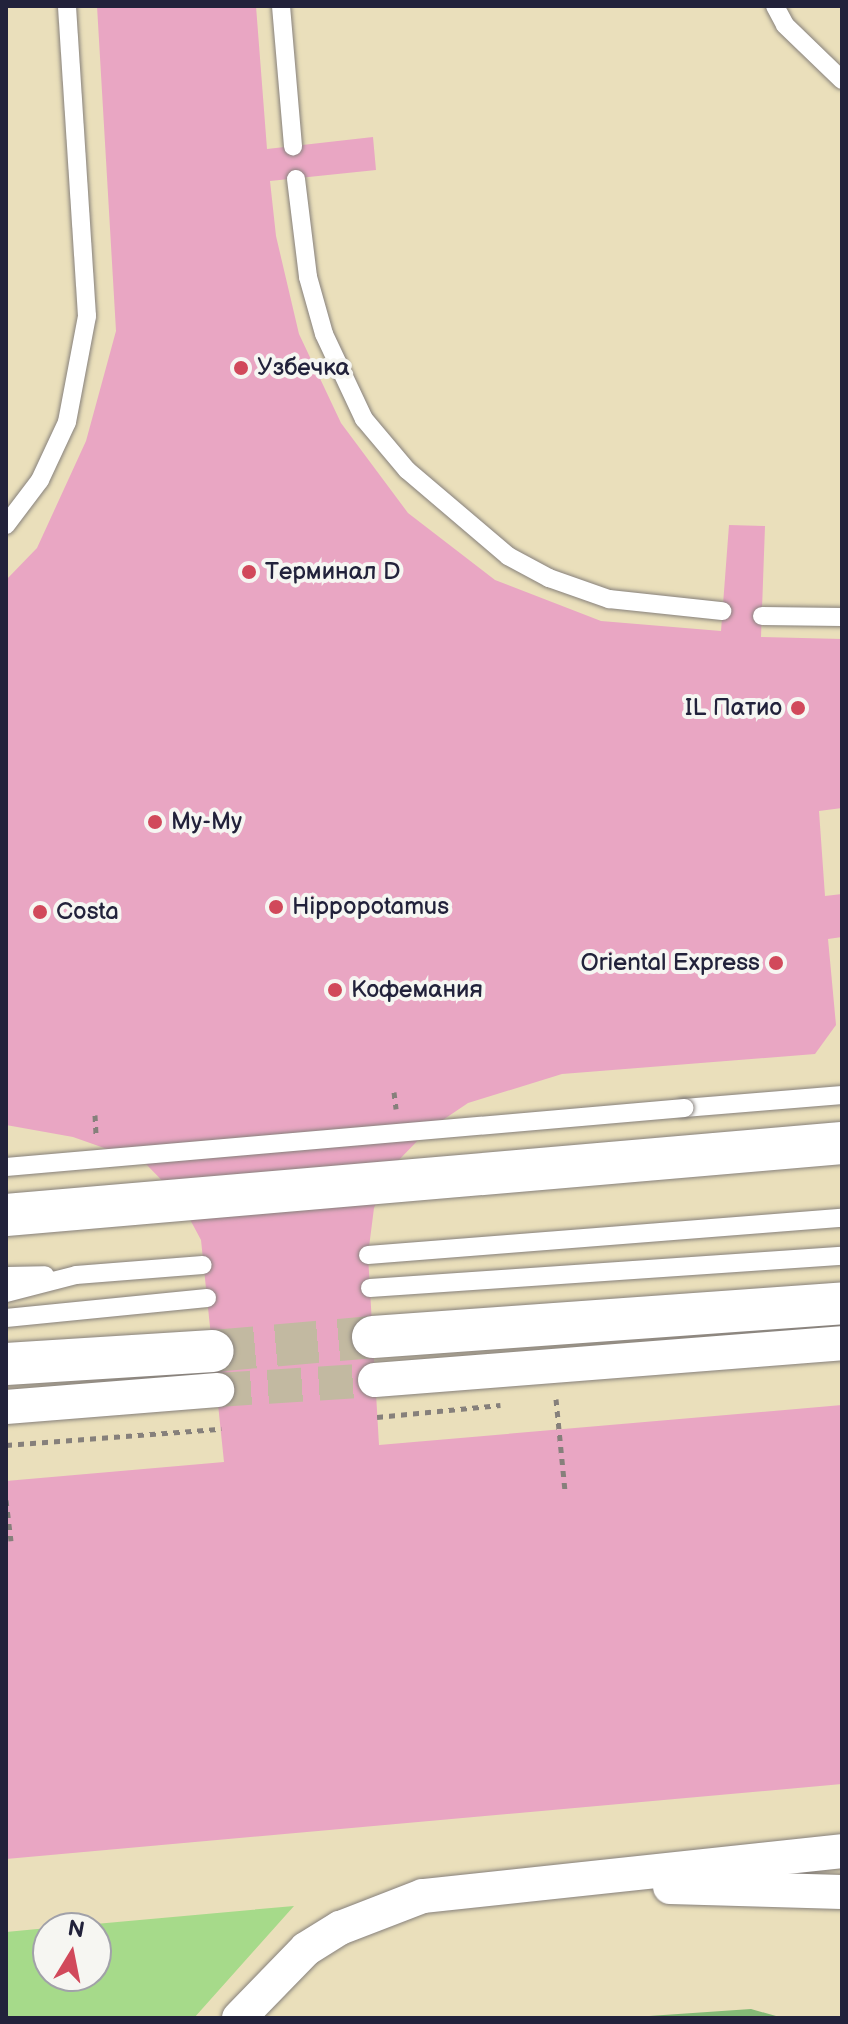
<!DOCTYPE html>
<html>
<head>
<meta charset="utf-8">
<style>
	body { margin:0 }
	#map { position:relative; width:848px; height:2024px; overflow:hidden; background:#eadfbb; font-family:"Balsamiq Sans",sans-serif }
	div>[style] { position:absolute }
	.green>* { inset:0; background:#a6da8a }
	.forest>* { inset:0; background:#84ba76 }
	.building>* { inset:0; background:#e9a6c3 }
	.minor-tunnel>* { height:34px; margin-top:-17px; transform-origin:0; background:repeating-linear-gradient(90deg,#c2b9a1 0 34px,transparent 0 51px) }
	.tertiary-tunnel>* { height:42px; margin-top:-21px; transform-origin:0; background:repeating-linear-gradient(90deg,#c2b9a1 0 42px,transparent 0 63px) }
	.path>* { height:5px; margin-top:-2.5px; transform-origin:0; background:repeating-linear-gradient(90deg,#86807b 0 6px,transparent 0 12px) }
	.roads { filter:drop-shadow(0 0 2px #86807b) drop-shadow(0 0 2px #86807b) }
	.service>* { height:18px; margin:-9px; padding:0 9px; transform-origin:9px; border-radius:9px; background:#fff }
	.minor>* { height:34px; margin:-17px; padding:0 17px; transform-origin:17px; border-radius:17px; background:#fff }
	.tertiary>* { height:42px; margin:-21px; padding:0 21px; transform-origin:21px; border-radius:21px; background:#fff }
	.bridges { filter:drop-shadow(0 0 2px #86807b) drop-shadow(0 0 2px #86807b) }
	.service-bridge>* { height:18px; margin:-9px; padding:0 9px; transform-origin:9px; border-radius:9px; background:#fff }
	.tertiary-bridge>* { height:42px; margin:-21px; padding:0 21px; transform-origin:21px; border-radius:21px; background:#fff }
	.dots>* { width:22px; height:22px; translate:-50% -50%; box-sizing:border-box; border:4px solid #f6f6f2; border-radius:50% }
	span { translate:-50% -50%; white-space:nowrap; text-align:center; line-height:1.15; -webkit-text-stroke:8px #f6f6f2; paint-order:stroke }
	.poi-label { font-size:24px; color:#22223b }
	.left { translate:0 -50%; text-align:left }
	.right { translate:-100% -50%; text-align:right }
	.frame { position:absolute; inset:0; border:8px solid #22223b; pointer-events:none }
	.north { position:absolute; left:32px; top:1912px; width:80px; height:80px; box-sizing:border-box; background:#f6f6f2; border:2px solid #a1a1a9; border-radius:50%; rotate:10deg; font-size:22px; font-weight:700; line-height:32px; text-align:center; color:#22223b }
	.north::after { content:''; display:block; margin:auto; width:28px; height:36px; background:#d1495b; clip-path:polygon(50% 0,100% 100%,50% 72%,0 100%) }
</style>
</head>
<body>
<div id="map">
	<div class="green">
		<div style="clip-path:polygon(294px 1906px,194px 2018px,6px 2018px,6px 1932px,48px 1928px,48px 1976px,96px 1976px,96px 1928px,51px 1928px)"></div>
	</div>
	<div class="forest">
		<div style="clip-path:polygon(751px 2009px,783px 2018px,620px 2018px)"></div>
	</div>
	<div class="building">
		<div style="clip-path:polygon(97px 6px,256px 6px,267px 149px,373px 137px,376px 170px,270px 181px,276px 236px,299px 334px,341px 423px,408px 513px,495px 580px,601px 621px,721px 631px,729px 525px,765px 526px,761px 637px,842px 639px,842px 808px,819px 811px,825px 896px,842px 894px,842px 937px,828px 939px,836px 1025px,815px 1054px,562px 1074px,468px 1103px,428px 1130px,392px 1167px,374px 1208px,368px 1255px,379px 1445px,842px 1405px,842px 1784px,6px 1859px,6px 1481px,224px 1462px,201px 1240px,178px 1197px,144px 1162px,73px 1137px,6px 1125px,6px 580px,37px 548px,86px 441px,116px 331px)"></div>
	</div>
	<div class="minor-tunnel">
		<div style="left:217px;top:1390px;width:158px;rotate:-3.6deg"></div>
	</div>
	<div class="tertiary-tunnel">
		<div style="left:213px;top:1351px;width:161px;rotate:-5deg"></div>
	</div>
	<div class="path">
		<div style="left:394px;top:1092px;width:17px;rotate:83deg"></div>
		<div style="left:95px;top:1115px;width:22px;rotate:87deg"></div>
		<div style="left:556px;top:1399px;width:92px;rotate:84.4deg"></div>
		<div style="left:377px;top:1417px;width:124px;rotate:-5.6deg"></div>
		<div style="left:6px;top:1445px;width:216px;rotate:-4.3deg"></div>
		<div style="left:6px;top:1500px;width:41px;rotate:83deg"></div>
	</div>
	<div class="roads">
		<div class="service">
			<div style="left:281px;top:6px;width:141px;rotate:85.1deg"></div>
			<div style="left:775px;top:6px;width:21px;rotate:62deg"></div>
			<div style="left:785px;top:25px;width:79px;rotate:44deg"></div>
			<div style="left:296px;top:179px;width:99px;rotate:83deg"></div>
			<div style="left:308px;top:277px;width:59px;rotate:74.3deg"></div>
			<div style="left:324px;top:334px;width:94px;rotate:64.8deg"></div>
			<div style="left:364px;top:419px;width:67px;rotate:49.9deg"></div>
			<div style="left:407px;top:470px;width:133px;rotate:40.4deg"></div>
			<div style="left:508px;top:556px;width:47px;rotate:28.2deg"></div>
			<div style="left:549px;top:578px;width:64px;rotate:19.3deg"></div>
			<div style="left:609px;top:599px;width:114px;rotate:6.1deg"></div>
			<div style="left:6px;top:525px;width:56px;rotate:-52.9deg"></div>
			<div style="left:40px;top:480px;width:64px;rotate:-65deg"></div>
			<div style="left:67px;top:422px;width:108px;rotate:-79.3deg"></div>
			<div style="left:87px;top:316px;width:311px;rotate:-93.7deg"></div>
			<div style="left:762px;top:616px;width:80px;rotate:0.7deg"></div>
			<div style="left:684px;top:1108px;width:159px;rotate:-4.7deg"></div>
			<div style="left:368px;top:1255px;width:475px;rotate:-4.5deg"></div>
			<div style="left:6px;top:1276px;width:39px;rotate:-1deg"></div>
			<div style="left:370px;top:1288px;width:473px;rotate:-3.9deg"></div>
			<div style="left:6px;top:1293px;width:72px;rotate:-14.4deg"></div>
			<div style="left:76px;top:1275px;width:127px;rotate:-4.5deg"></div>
			<div style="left:6px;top:1318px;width:202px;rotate:-5.7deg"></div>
		</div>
		<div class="minor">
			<div style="left:375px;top:1380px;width:468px;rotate:-4.5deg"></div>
			<div style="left:6px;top:1407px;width:212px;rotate:-4.6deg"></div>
			<div style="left:670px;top:1887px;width:172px;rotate:1.7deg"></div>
			<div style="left:239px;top:2018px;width:96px;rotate:-45.8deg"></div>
			<div style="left:306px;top:1949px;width:40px;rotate:-32deg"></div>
			<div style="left:340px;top:1928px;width:89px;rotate:-21.1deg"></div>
			<div style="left:423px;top:1896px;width:421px;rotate:-6.1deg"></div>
		</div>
		<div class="tertiary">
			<div style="left:373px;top:1337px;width:470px;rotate:-4.1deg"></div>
			<div style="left:6px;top:1364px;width:207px;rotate:-3.6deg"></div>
		</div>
	</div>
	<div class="bridges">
		<div class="service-bridge">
			<div style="left:6px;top:1167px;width:681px;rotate:-4.97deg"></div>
		</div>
		<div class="tertiary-bridge">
			<div style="left:6px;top:1215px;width:839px;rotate:-4.92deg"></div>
		</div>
	</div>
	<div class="dots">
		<div style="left:241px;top:368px;background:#d1495b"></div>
		<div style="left:249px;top:572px;background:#d1495b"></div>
		<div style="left:798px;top:708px;background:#d1495b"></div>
		<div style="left:155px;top:822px;background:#d1495b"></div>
		<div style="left:276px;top:907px;background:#d1495b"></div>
		<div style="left:40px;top:912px;background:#d1495b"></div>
		<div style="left:776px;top:963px;background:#d1495b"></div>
		<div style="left:335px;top:990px;background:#d1495b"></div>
	</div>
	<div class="poi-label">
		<span class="left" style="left:257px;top:368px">Узбечка</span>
		<span class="left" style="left:265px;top:572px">Терминал D</span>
		<span class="right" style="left:782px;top:708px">IL Патио</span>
		<span class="left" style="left:171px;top:822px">Му-Му</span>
		<span class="left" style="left:292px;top:907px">Hippopotamus</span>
		<span class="left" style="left:56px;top:912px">Costa</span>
		<span class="right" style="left:760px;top:963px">Oriental Express</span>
		<span class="left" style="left:351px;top:990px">Кофемания</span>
	</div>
	<div class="frame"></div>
	<div class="north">N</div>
</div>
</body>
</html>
